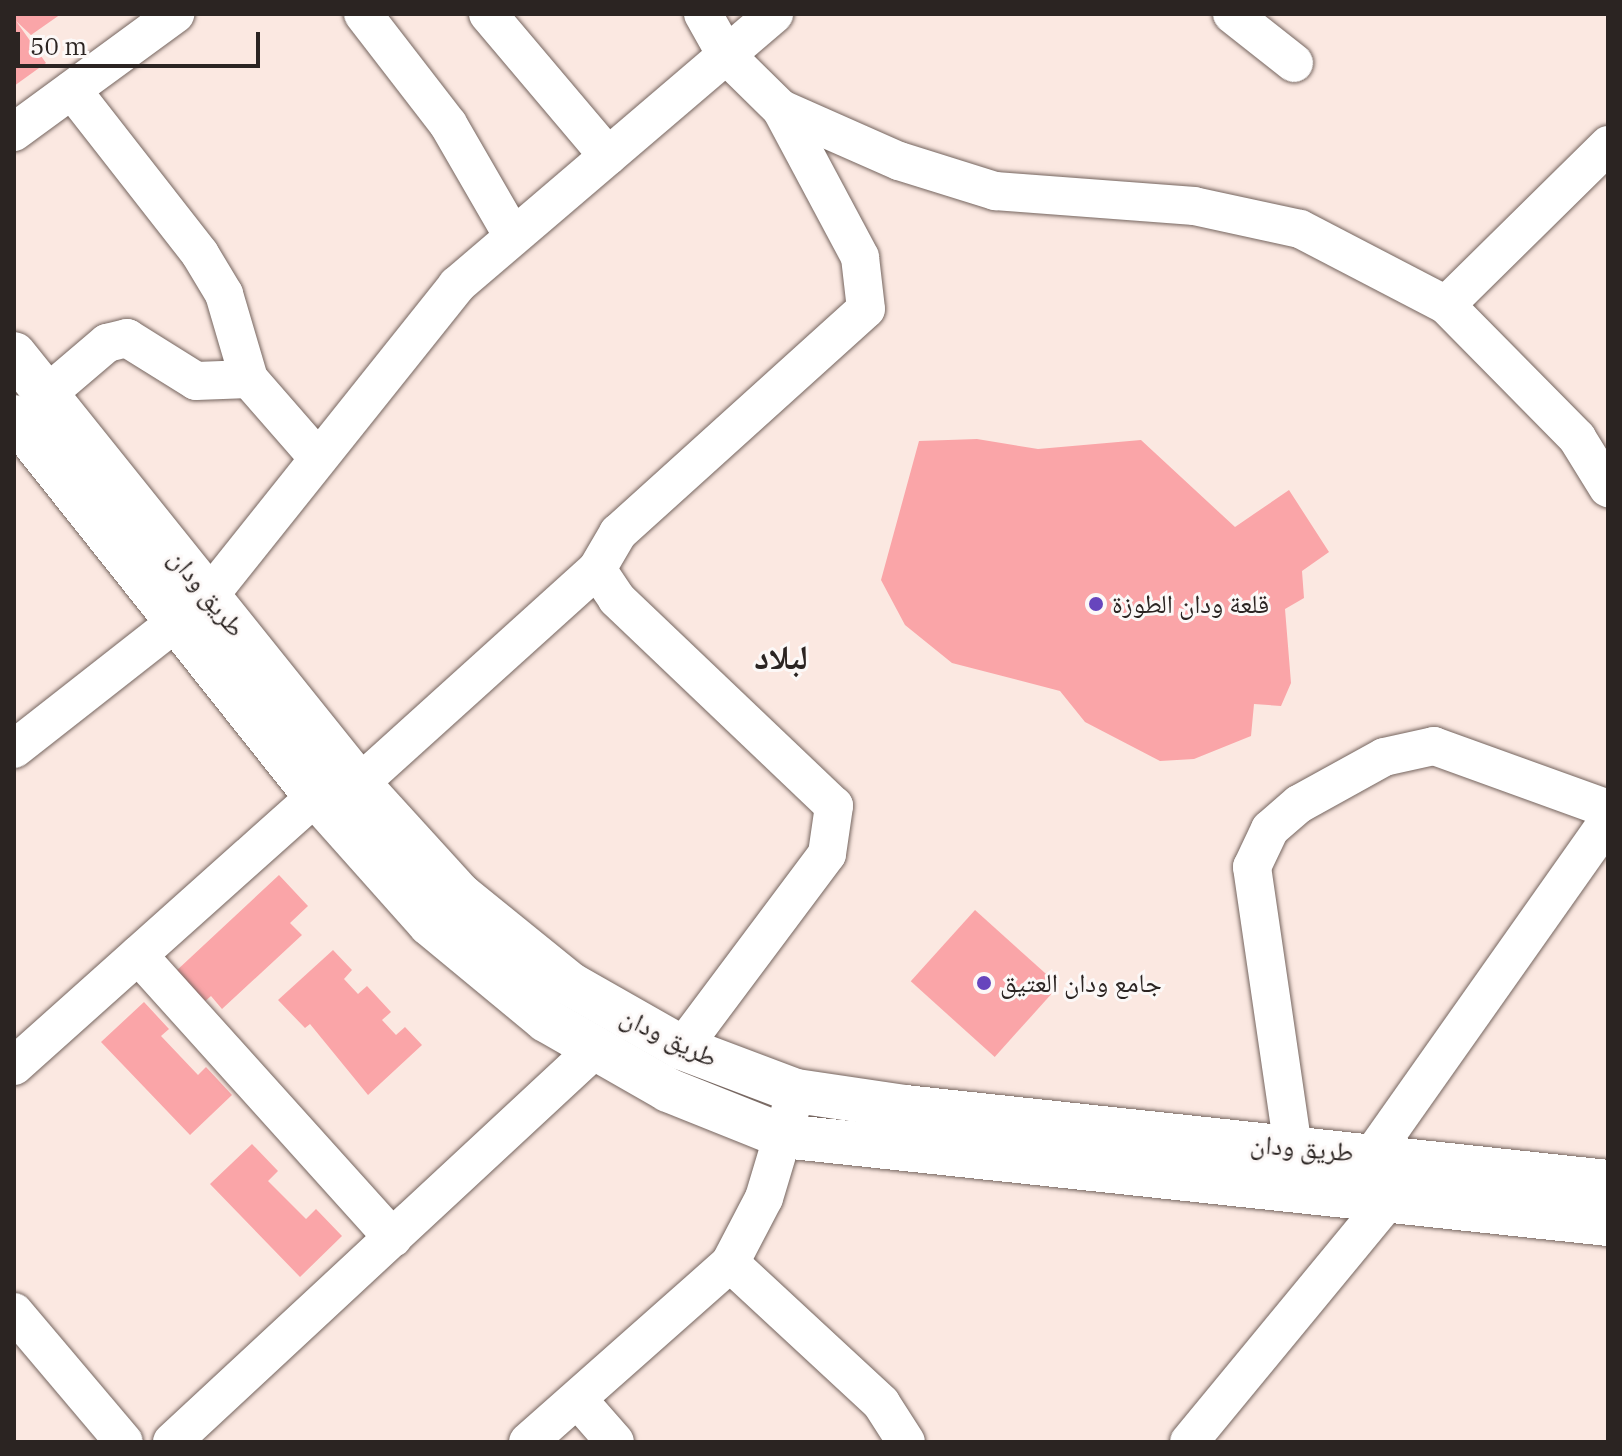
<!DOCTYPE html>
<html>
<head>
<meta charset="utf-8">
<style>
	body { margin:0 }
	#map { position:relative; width:1622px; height:1456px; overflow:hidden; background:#fbe8e1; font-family:"IBM Plex Serif","Noto Naskh Arabic",serif }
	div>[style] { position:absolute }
	.building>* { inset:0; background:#faa5a8; transform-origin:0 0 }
	.roads { filter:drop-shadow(0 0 2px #75655f) drop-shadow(0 0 2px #75655f) }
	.minor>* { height:38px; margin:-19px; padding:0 19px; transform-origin:19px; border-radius:19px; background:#fff }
	.major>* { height:44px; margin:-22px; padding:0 22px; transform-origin:22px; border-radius:22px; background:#fff }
	.dots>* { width:22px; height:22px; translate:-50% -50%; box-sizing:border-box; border:4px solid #fcf8f7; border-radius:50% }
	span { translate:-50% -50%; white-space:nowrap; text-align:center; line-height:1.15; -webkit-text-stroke:6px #fcf8f7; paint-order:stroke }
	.street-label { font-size:26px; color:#2b2422 }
	.poi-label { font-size:26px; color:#2b2422 }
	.left { translate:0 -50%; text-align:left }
	.district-label { font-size:34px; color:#2b2422; font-weight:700 }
	.frame { position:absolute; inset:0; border:16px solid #2b2422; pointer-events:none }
	.scale { position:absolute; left:16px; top:32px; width:244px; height:36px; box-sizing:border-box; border:4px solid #2b2422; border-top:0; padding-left:10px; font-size:24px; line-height:28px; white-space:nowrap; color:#2b2422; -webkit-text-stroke:6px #fcf8f7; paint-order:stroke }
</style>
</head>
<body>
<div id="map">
	<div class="building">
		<div style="clip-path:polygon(14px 14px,61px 14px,31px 35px,16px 21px,46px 63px,14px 86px)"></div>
		<div style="clip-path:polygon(977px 439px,1038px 449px,1141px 440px,1235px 527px,1289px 490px,1329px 552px,1302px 571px,1304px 598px,1285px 609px,1291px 683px,1281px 706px,1254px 704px,1251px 736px,1194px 759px,1160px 761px,1085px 722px,1060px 691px,952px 663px,905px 625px,881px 580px,919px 441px)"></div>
		<div style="clip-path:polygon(279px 875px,308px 906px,290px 923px,302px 935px,222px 1009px,211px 996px,203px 1003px,175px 972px)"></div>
		<div style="left:975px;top:910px;width:113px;height:96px;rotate:42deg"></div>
		<div style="clip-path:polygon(333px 950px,352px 970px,344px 979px,358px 994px,367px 986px,391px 1012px,382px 1020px,396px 1035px,405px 1027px,422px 1045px,368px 1095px,310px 1024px,305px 1028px,278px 1000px)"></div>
		<div style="clip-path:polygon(144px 1002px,169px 1029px,161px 1036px,198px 1075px,206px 1067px,232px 1095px,190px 1135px,101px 1042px)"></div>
		<div style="clip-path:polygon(252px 1144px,278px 1171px,268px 1181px,306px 1219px,316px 1209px,342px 1236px,300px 1277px,210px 1184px)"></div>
	</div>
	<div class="roads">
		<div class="minor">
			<div style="left:363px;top:14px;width:139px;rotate:52.3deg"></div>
			<div style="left:448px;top:124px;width:128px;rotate:60deg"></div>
			<div style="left:488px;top:14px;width:186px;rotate:49.8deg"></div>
			<div style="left:703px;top:14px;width:47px;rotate:60.7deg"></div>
			<div style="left:726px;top:55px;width:77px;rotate:44.5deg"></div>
			<div style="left:781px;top:109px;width:129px;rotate:23.8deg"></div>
			<div style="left:899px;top:161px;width:101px;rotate:17.4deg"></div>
			<div style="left:995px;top:191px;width:200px;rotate:4.3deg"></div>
			<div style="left:1194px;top:206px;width:108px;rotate:12.2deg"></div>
			<div style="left:1300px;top:229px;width:165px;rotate:27.5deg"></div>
			<div style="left:1446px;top:305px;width:187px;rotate:45.4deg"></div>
			<div style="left:1577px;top:438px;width:59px;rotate:58.2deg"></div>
			<div style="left:1232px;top:14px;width:79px;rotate:38.3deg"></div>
			<div style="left:72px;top:90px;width:208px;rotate:52deg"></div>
			<div style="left:200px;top:254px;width:47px;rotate:59deg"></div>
			<div style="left:224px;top:294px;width:89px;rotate:73.6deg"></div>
			<div style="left:249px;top:379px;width:103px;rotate:48.9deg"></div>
			<div style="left:14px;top:132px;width:200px;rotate:-36.2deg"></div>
			<div style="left:1446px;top:305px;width:228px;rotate:-44.6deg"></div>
			<div style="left:47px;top:394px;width:79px;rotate:-40.4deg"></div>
			<div style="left:107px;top:343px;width:21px;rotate:-14deg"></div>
			<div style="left:127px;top:338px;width:81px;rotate:31.9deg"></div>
			<div style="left:196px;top:381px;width:53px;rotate:-2.2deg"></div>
			<div style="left:14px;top:749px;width:248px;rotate:-38.1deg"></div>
			<div style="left:209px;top:596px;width:398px;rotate:-51.4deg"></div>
			<div style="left:457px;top:285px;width:417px;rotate:-40.5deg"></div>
			<div style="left:359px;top:784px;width:321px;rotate:-42.1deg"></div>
			<div style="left:138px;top:955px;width:381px;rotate:48deg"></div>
			<div style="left:682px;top:1048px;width:242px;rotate:-53.2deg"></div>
			<div style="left:827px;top:854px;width:49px;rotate:-81.7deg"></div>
			<div style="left:834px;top:806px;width:300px;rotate:-136.4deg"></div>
			<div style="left:617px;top:599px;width:36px;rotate:-124deg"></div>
			<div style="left:597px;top:569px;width:42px;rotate:-59.7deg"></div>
			<div style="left:618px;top:533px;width:334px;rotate:-42.1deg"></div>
			<div style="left:866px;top:309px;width:52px;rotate:-96.6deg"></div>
			<div style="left:860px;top:257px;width:168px;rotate:-118.1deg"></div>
			<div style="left:14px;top:1066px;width:405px;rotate:-41.8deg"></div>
			<div style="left:1293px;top:1148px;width:284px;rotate:-98.3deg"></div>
			<div style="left:1252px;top:867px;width:42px;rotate:-64.7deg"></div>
			<div style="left:1270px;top:829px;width:38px;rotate:-41deg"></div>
			<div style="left:1299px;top:804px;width:97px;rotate:-28.9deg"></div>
			<div style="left:1384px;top:757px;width:51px;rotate:-12.4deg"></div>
			<div style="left:1434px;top:746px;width:185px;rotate:19.9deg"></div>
			<div style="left:1373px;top:1154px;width:408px;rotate:-54.8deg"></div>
			<div style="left:730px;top:1263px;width:206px;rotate:42.8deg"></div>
			<div style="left:881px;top:1403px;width:46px;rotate:57.3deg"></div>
			<div style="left:14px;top:1312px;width:170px;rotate:49.8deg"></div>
			<div style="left:580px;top:1402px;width:53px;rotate:48.8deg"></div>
			<div style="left:172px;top:1442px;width:576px;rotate:-42.89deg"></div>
			<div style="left:528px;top:1442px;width:270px;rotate:-41.5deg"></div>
			<div style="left:730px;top:1263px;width:73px;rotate:-62.4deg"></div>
			<div style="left:764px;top:1198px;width:112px;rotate:-73.3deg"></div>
			<div style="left:1189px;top:1442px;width:315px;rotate:-50.5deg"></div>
		</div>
		<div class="major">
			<div style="left:14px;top:354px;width:551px;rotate:51.26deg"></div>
			<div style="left:359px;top:784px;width:150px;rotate:47.7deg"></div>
			<div style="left:460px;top:895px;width:141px;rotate:39deg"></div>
			<div style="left:570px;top:984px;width:129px;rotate:29.7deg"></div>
			<div style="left:682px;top:1048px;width:122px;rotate:20.7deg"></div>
			<div style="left:796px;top:1091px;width:110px;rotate:8.4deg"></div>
			<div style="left:905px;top:1107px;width:707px;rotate:6.09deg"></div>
			<div style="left:14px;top:417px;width:485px;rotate:51.5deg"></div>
			<div style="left:316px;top:796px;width:171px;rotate:48.3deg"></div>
			<div style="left:430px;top:924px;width:151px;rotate:39.6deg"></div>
			<div style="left:546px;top:1020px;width:141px;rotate:29.8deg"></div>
			<div style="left:668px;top:1090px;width:124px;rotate:21.8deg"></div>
			<div style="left:783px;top:1136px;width:830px;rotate:6.09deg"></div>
		</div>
	</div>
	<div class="dots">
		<div style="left:1096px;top:604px;background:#6745bd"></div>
		<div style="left:984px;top:983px;background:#6745bd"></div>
	</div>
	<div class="street-label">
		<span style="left:207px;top:593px;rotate:51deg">طريق ودان</span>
		<span style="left:669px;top:1037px;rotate:26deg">طريق ودان</span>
		<span style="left:1302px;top:1148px;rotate:5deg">طريق ودان</span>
	</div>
	<div class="poi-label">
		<span class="left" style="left:1112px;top:604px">قلعة ودان الطوزة</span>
		<span class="left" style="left:1000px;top:983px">جامع ودان العتيق</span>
	</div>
	<div class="district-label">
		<span style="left:781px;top:657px">لبلاد</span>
	</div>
	<div class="frame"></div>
	<div class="scale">50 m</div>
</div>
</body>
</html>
